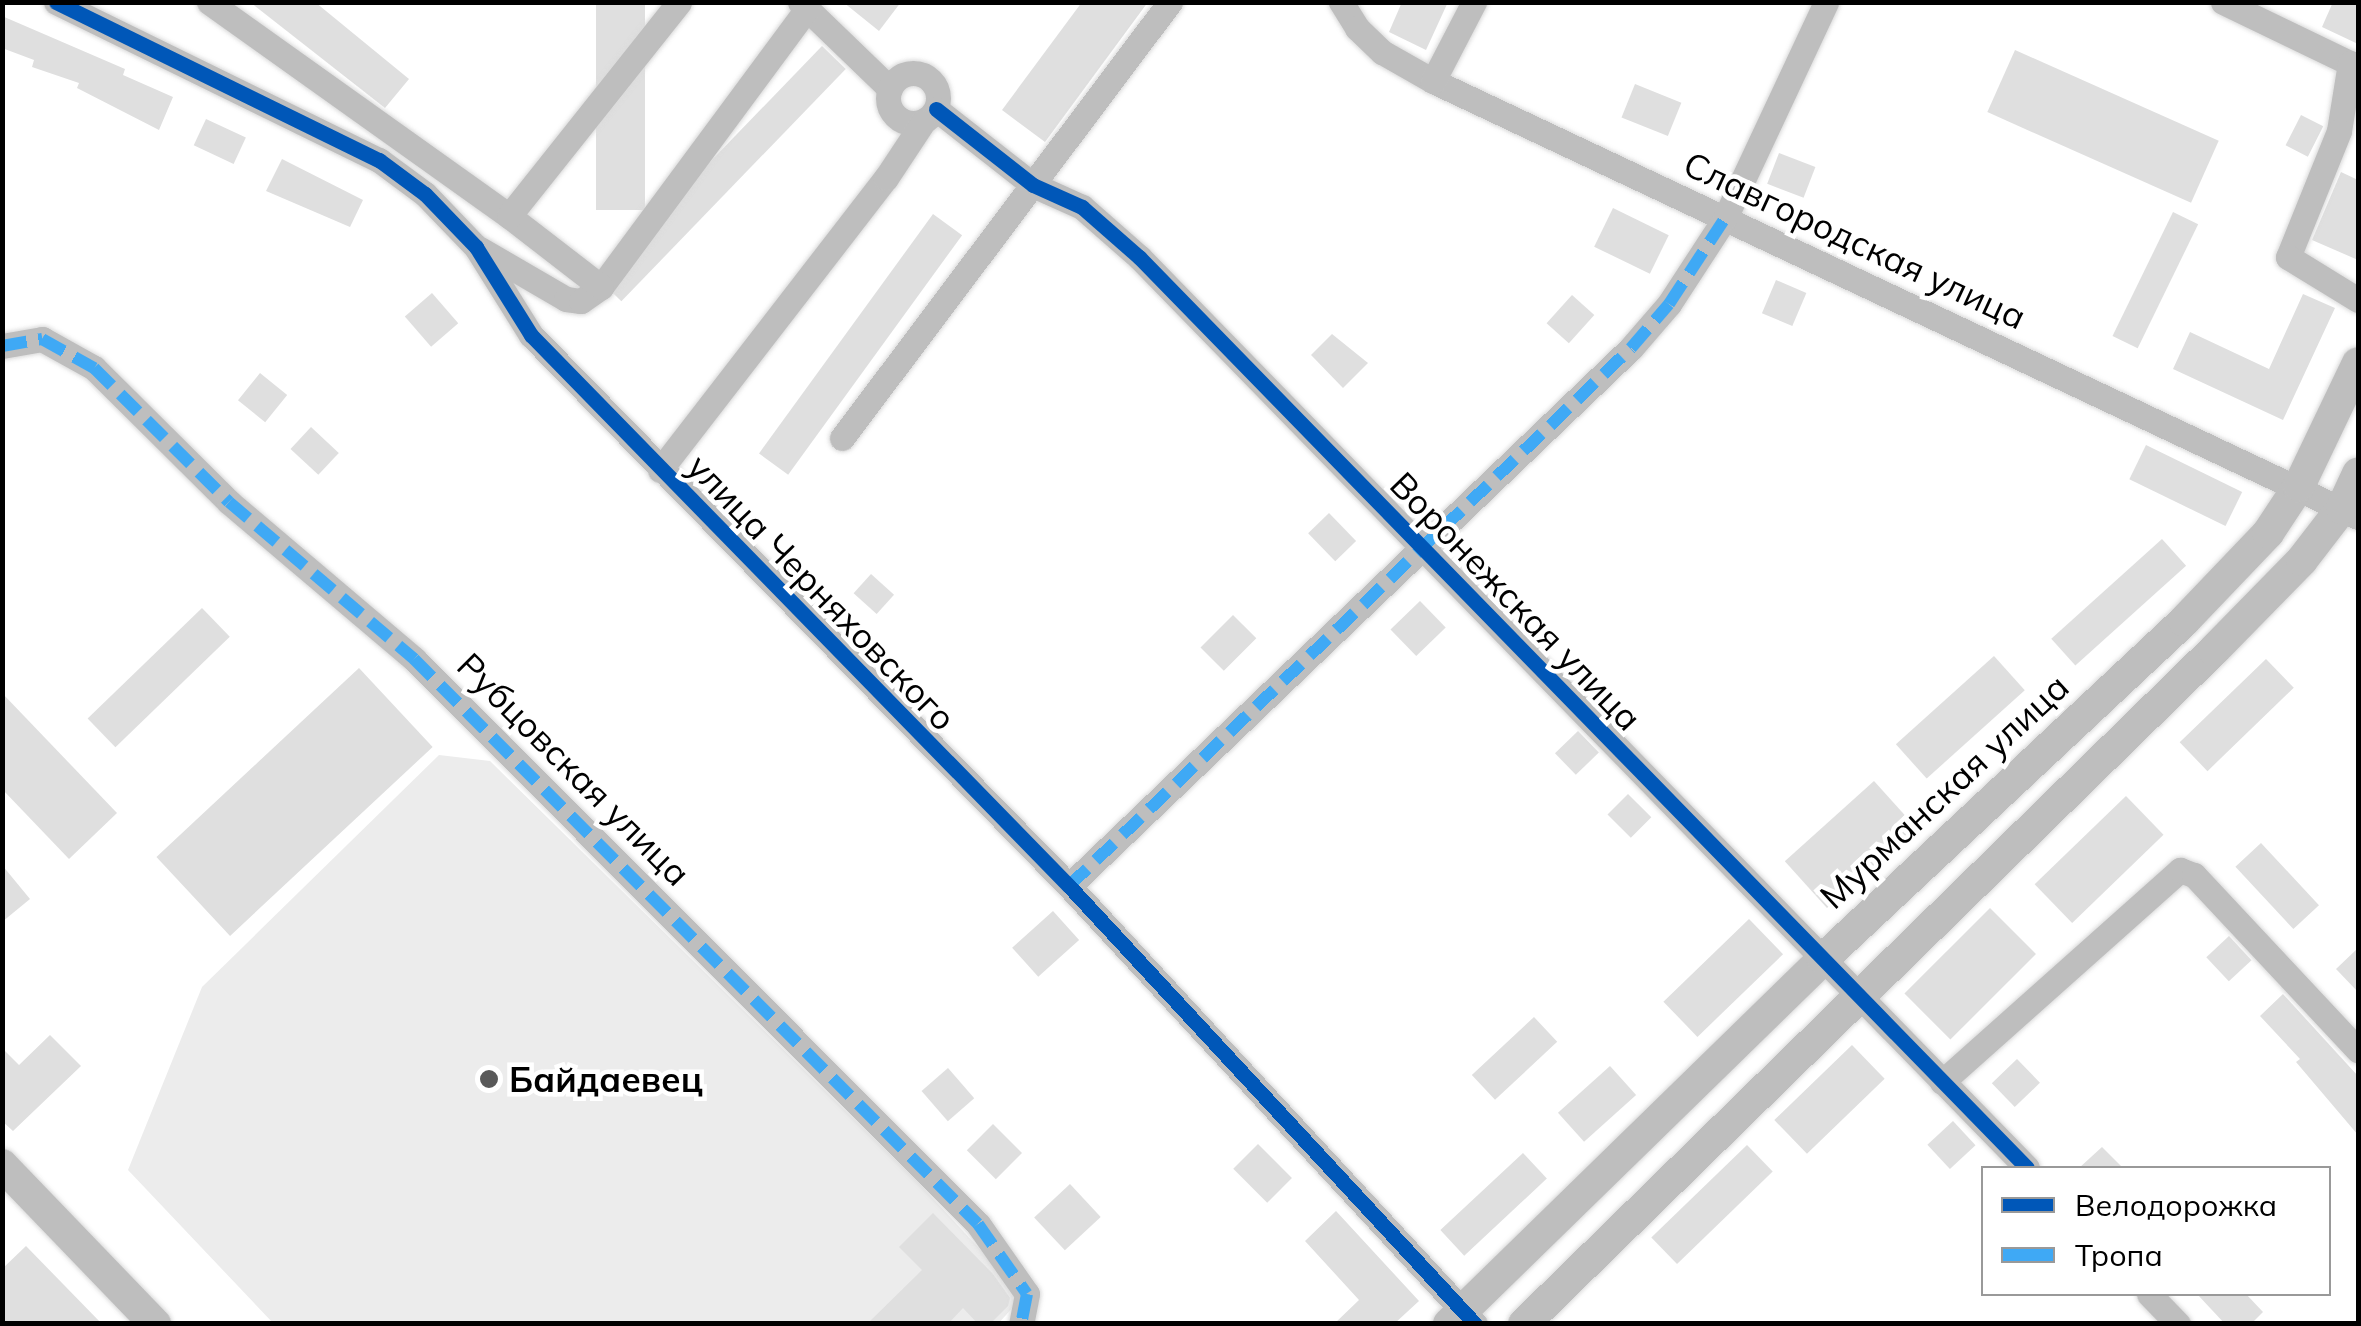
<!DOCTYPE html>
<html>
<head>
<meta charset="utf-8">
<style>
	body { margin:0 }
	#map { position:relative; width:2361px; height:1326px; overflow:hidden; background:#fff; font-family:Mulish,sans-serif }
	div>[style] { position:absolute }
	.green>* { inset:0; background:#ececec }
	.building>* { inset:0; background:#dfdfdf; transform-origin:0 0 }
	.roads { filter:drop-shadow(0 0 2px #dbdbdb) drop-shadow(0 0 2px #dbdbdb) }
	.minor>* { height:25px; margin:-12.5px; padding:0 12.5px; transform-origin:12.5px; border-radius:12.5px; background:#bebebe }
	.minor>.ring { margin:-12.5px; padding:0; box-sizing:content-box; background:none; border:25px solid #bebebe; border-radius:50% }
	.major>* { height:32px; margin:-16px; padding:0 16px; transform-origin:16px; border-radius:16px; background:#bebebe }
	.quiet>* { height:12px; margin-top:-6px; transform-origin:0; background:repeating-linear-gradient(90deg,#3fa9f5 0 25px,transparent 0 37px) }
	.cycleway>* { height:15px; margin:-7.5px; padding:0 7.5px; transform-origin:7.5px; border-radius:7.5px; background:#0057b8 }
	.dots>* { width:28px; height:28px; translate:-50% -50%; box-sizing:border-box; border:5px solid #fff; border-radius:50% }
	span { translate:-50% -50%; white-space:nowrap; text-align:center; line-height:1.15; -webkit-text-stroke:9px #fff; paint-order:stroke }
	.street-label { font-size:35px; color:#000 }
	.poi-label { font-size:35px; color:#000; font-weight:700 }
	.left { translate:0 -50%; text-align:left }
	.frame { position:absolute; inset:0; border:5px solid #000; pointer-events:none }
	.legend { position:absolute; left:1981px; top:1166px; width:350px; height:130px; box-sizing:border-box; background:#fff; border:2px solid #999; margin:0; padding:12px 18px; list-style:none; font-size:30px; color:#000 }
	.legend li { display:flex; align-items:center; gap:20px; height:50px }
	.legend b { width:50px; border:2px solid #999 }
</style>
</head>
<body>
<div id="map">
	<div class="green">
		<div style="clip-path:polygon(439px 755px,490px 761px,916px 1180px,1023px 1296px,998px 1324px,273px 1323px,128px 1170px,202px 987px)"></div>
	</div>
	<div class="building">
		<div style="clip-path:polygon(250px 2px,315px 2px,409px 79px,385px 108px)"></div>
		<div style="left:596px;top:2px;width:49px;height:208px"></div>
		<div style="clip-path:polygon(843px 2px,901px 2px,879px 31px)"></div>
		<div style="clip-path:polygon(1082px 2px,1148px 2px,1045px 142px,1002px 110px)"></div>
		<div style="clip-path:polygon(1402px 2px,1448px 2px,1426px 50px,1389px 32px)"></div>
		<div style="clip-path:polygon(2333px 2px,2358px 2px,2358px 44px,2322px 27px)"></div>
		<div style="clip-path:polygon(2px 16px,125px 69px,123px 75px,173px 97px,159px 130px,77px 88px,79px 83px,32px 67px,34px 60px,2px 48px)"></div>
		<div style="left:822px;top:46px;width:33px;height:323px;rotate:44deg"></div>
		<div style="left:2015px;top:50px;width:223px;height:68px;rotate:24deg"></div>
		<div style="left:1635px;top:84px;width:50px;height:36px;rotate:22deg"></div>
		<div style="left:2301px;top:115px;width:25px;height:34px;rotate:27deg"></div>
		<div style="left:206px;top:119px;width:44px;height:29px;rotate:25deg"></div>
		<div style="left:1779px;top:153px;width:39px;height:33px;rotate:21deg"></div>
		<div style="clip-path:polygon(282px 159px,363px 200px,350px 227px,266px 191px)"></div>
		<div style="clip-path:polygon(2341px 172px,2358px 180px,2358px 260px,2312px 240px)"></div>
		<div style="left:1613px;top:208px;width:62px;height:43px;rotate:26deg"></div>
		<div style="left:2173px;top:212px;width:28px;height:138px;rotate:26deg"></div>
		<div style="left:933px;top:214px;width:36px;height:296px;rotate:36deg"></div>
		<div style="left:1776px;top:280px;width:33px;height:36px;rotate:23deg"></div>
		<div style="left:432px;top:293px;width:40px;height:36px;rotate:49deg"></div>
		<div style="clip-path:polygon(2303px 294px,2335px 308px,2283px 420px,2173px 369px,2190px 332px,2269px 369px)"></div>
		<div style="left:1572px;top:295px;width:30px;height:38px;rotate:42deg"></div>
		<div style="clip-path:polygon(1332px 334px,1368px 363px,1343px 388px,1311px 355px)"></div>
		<div style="left:260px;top:373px;width:35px;height:35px;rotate:39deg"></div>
		<div style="left:311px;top:427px;width:38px;height:30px;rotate:43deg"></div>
		<div style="left:2146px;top:445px;width:107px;height:38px;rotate:26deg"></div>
		<div style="left:1329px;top:513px;width:39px;height:29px;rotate:46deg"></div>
		<div style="left:2162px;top:539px;width:36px;height:149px;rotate:48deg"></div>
		<div style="left:871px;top:574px;width:31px;height:26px;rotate:42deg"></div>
		<div style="left:1420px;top:601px;width:37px;height:41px;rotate:46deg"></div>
		<div style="left:202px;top:608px;width:40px;height:159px;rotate:46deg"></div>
		<div style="left:1233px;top:615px;width:33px;height:46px;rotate:45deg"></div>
		<div style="left:1994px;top:656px;width:46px;height:132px;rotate:48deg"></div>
		<div style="left:2266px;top:659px;width:40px;height:120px;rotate:46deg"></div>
		<div style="left:359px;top:668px;width:108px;height:277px;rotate:47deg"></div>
		<div style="clip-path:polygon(2px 693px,117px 813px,69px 859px,2px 789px)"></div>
		<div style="left:1578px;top:731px;width:30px;height:32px;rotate:46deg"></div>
		<div style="left:1874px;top:781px;width:63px;height:120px;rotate:48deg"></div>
		<div style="left:1628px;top:794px;width:33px;height:29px;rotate:45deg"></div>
		<div style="left:2126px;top:796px;width:54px;height:127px;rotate:46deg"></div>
		<div style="left:2261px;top:843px;width:85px;height:35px;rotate:47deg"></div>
		<div style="clip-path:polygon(2px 865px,30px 899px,2px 922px)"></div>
		<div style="left:1990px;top:908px;width:65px;height:121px;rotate:45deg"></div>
		<div style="left:1053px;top:911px;width:39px;height:55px;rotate:48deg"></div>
		<div style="left:1749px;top:919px;width:49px;height:119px;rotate:46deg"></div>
		<div style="left:2229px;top:936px;width:33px;height:31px;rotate:47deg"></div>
		<div style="clip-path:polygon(2358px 948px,2358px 992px,2336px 969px)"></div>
		<div style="clip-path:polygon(2283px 994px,2358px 1076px,2358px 1135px,2296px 1062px,2300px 1059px,2260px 1016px)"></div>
		<div style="left:1534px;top:1017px;width:34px;height:85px;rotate:47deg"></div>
		<div style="clip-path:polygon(50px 1035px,81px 1066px,13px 1131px,2px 1121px,2px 1048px,19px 1065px)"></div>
		<div style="left:1852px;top:1045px;width:47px;height:108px;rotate:46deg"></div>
		<div style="left:2017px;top:1059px;width:33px;height:35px;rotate:46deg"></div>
		<div style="left:1610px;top:1066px;width:39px;height:70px;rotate:48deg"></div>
		<div style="left:948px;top:1068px;width:40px;height:35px;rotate:49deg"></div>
		<div style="left:1953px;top:1121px;width:33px;height:35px;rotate:47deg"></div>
		<div style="left:993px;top:1124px;width:41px;height:37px;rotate:45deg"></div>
		<div style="left:1258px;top:1144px;width:48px;height:35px;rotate:45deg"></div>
		<div style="left:1747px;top:1145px;width:37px;height:133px;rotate:46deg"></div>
		<div style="clip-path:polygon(2102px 1147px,2123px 1168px,2079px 1168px)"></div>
		<div style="left:1523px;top:1153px;width:35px;height:113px;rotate:47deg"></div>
		<div style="left:1070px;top:1184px;width:45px;height:49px;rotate:47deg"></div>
		<div style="clip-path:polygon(1336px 1211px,1419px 1301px,1394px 1324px,1334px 1324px,1359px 1300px,1305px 1241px)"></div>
		<div style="clip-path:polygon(933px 1213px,993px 1274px,1010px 1298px,1008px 1306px,990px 1324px,978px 1324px,963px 1308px,948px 1324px,867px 1324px,922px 1270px,899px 1247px)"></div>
		<div style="clip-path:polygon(26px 1246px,102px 1324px,2px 1324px,2px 1269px)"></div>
		<div style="clip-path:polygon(2197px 1294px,2246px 1294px,2263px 1312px,2251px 1324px,2225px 1324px)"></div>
	</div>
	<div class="roads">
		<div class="minor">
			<div style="left:56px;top:2px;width:360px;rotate:26.1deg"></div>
			<div style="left:379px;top:160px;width:57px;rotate:36.5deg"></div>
			<div style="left:425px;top:194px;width:74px;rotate:46.1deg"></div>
			<div style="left:476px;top:247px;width:104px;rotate:58deg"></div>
			<div style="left:531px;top:335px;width:770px;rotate:45.68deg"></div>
			<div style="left:1069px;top:886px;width:597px;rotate:47.17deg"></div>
			<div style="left:209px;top:2px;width:369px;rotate:35.5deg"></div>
			<div style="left:800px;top:2px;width:125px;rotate:44deg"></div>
			<div style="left:1341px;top:2px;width:31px;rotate:58deg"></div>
			<div style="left:1357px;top:28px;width:35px;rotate:44deg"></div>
			<div style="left:1382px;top:52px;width:59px;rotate:29.6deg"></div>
			<div style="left:1433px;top:81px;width:1023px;rotate:25.24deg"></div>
			<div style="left:2223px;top:2px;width:141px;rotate:25.7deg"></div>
			<div style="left:2350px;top:63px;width:69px;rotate:99.2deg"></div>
			<div style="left:2339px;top:131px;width:136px;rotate:112deg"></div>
			<div style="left:2288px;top:257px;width:82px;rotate:31.6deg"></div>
			<div class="ring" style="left:888px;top:73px;width:25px;height:25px"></div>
			<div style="left:1433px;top:81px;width:89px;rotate:-62.6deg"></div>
			<div style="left:936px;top:109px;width:123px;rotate:38.1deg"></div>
			<div style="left:1033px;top:185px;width:54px;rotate:24.2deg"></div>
			<div style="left:1082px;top:207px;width:76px;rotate:41.3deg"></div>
			<div style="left:1139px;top:257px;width:1272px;rotate:45.73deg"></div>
			<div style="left:480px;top:249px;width:99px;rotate:30.2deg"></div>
			<div style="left:566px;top:299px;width:15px;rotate:8deg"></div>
			<div style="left:581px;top:301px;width:24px;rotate:-35deg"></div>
			<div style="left:601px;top:287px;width:346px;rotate:-53.5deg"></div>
			<div style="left:601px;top:287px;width:116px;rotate:-142.3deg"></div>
			<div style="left:509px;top:216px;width:273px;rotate:-51.5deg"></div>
			<div style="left:2px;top:346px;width:41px;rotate:-9.9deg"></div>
			<div style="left:42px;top:339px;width:60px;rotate:29.1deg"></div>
			<div style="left:94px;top:368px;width:190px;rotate:44.8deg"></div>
			<div style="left:229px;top:502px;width:243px;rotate:40.3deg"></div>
			<div style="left:414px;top:659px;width:798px;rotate:45.05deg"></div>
			<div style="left:978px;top:1224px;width:85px;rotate:55deg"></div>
			<div style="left:1027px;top:1294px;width:31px;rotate:101deg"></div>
			<div style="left:842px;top:438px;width:546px;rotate:-53.05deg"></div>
			<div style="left:660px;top:470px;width:369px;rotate:-52.3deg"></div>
			<div style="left:886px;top:178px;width:67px;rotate:-56.5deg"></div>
			<div style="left:1069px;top:886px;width:778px;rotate:-43.75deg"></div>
			<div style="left:1631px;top:348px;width:58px;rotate:-49.2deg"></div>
			<div style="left:1669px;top:304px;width:103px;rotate:-56.9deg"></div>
			<div style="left:1725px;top:218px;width:238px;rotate:-64.9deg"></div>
			<div style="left:1942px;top:1082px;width:319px;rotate:-41.7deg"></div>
			<div style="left:2180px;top:870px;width:15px;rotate:20deg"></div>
			<div style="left:2194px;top:875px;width:240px;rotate:46.9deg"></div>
			<div style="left:2149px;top:1294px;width:42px;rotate:46deg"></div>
		</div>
		<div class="major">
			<div style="left:2px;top:1165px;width:221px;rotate:46.1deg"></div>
			<div style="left:1449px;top:1324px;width:523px;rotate:-44.3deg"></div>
			<div style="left:1823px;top:959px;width:495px;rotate:-43.1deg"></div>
			<div style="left:2184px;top:621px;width:122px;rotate:-46.3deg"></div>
			<div style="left:2268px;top:533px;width:56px;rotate:-56.6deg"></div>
			<div style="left:2299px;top:486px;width:136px;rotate:-64.4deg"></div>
			<div style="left:1524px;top:1324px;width:965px;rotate:-44.33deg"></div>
			<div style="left:2214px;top:650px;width:126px;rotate:-45.6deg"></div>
			<div style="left:2302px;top:560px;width:66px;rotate:-52.4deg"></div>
			<div style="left:2342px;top:508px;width:38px;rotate:-65deg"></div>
		</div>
	</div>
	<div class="quiet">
		<div style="left:2px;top:346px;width:41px;rotate:-9.9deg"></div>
		<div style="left:42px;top:339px;width:60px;rotate:29.1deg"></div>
		<div style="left:94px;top:368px;width:190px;rotate:44.8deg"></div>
		<div style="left:229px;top:502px;width:243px;rotate:40.3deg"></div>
		<div style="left:414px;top:659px;width:798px;rotate:45.05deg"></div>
		<div style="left:978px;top:1224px;width:85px;rotate:55deg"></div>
		<div style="left:1027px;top:1294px;width:31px;rotate:101deg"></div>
		<div style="left:1069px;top:886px;width:778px;rotate:-43.75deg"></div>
		<div style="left:1631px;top:348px;width:58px;rotate:-49.2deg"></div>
		<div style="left:1669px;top:304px;width:103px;rotate:-56.9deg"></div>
	</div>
	<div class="cycleway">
		<div style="left:56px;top:2px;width:360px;rotate:26.1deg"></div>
		<div style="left:379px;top:160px;width:57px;rotate:36.5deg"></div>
		<div style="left:425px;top:194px;width:74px;rotate:46.1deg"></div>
		<div style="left:476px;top:247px;width:104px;rotate:58deg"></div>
		<div style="left:531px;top:335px;width:770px;rotate:45.68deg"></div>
		<div style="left:1069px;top:886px;width:597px;rotate:47.17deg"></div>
		<div style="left:936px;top:109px;width:123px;rotate:38.1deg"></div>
		<div style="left:1033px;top:185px;width:54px;rotate:24.2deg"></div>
		<div style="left:1082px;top:207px;width:76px;rotate:41.3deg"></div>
		<div style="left:1139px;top:257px;width:1272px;rotate:45.73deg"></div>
	</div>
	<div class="dots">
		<div style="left:489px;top:1079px;background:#595959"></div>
	</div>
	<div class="street-label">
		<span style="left:1855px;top:240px;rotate:25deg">Славгородская улица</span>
		<span style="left:822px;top:592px;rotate:46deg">улица Черняховского</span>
		<span style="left:1516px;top:601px;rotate:46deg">Воронежская улица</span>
		<span style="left:574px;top:769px;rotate:45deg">Рубцовская улица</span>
		<span style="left:1944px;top:791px;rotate:-43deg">Мурманская улица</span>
	</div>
	<div class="poi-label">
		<span class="left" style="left:509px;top:1079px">Байдаевец</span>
	</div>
	<div class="frame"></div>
	<ul class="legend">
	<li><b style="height:12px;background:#0057b8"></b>Велодорожка</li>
	<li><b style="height:12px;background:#3fa9f5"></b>Тропа</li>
	</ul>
</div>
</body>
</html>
